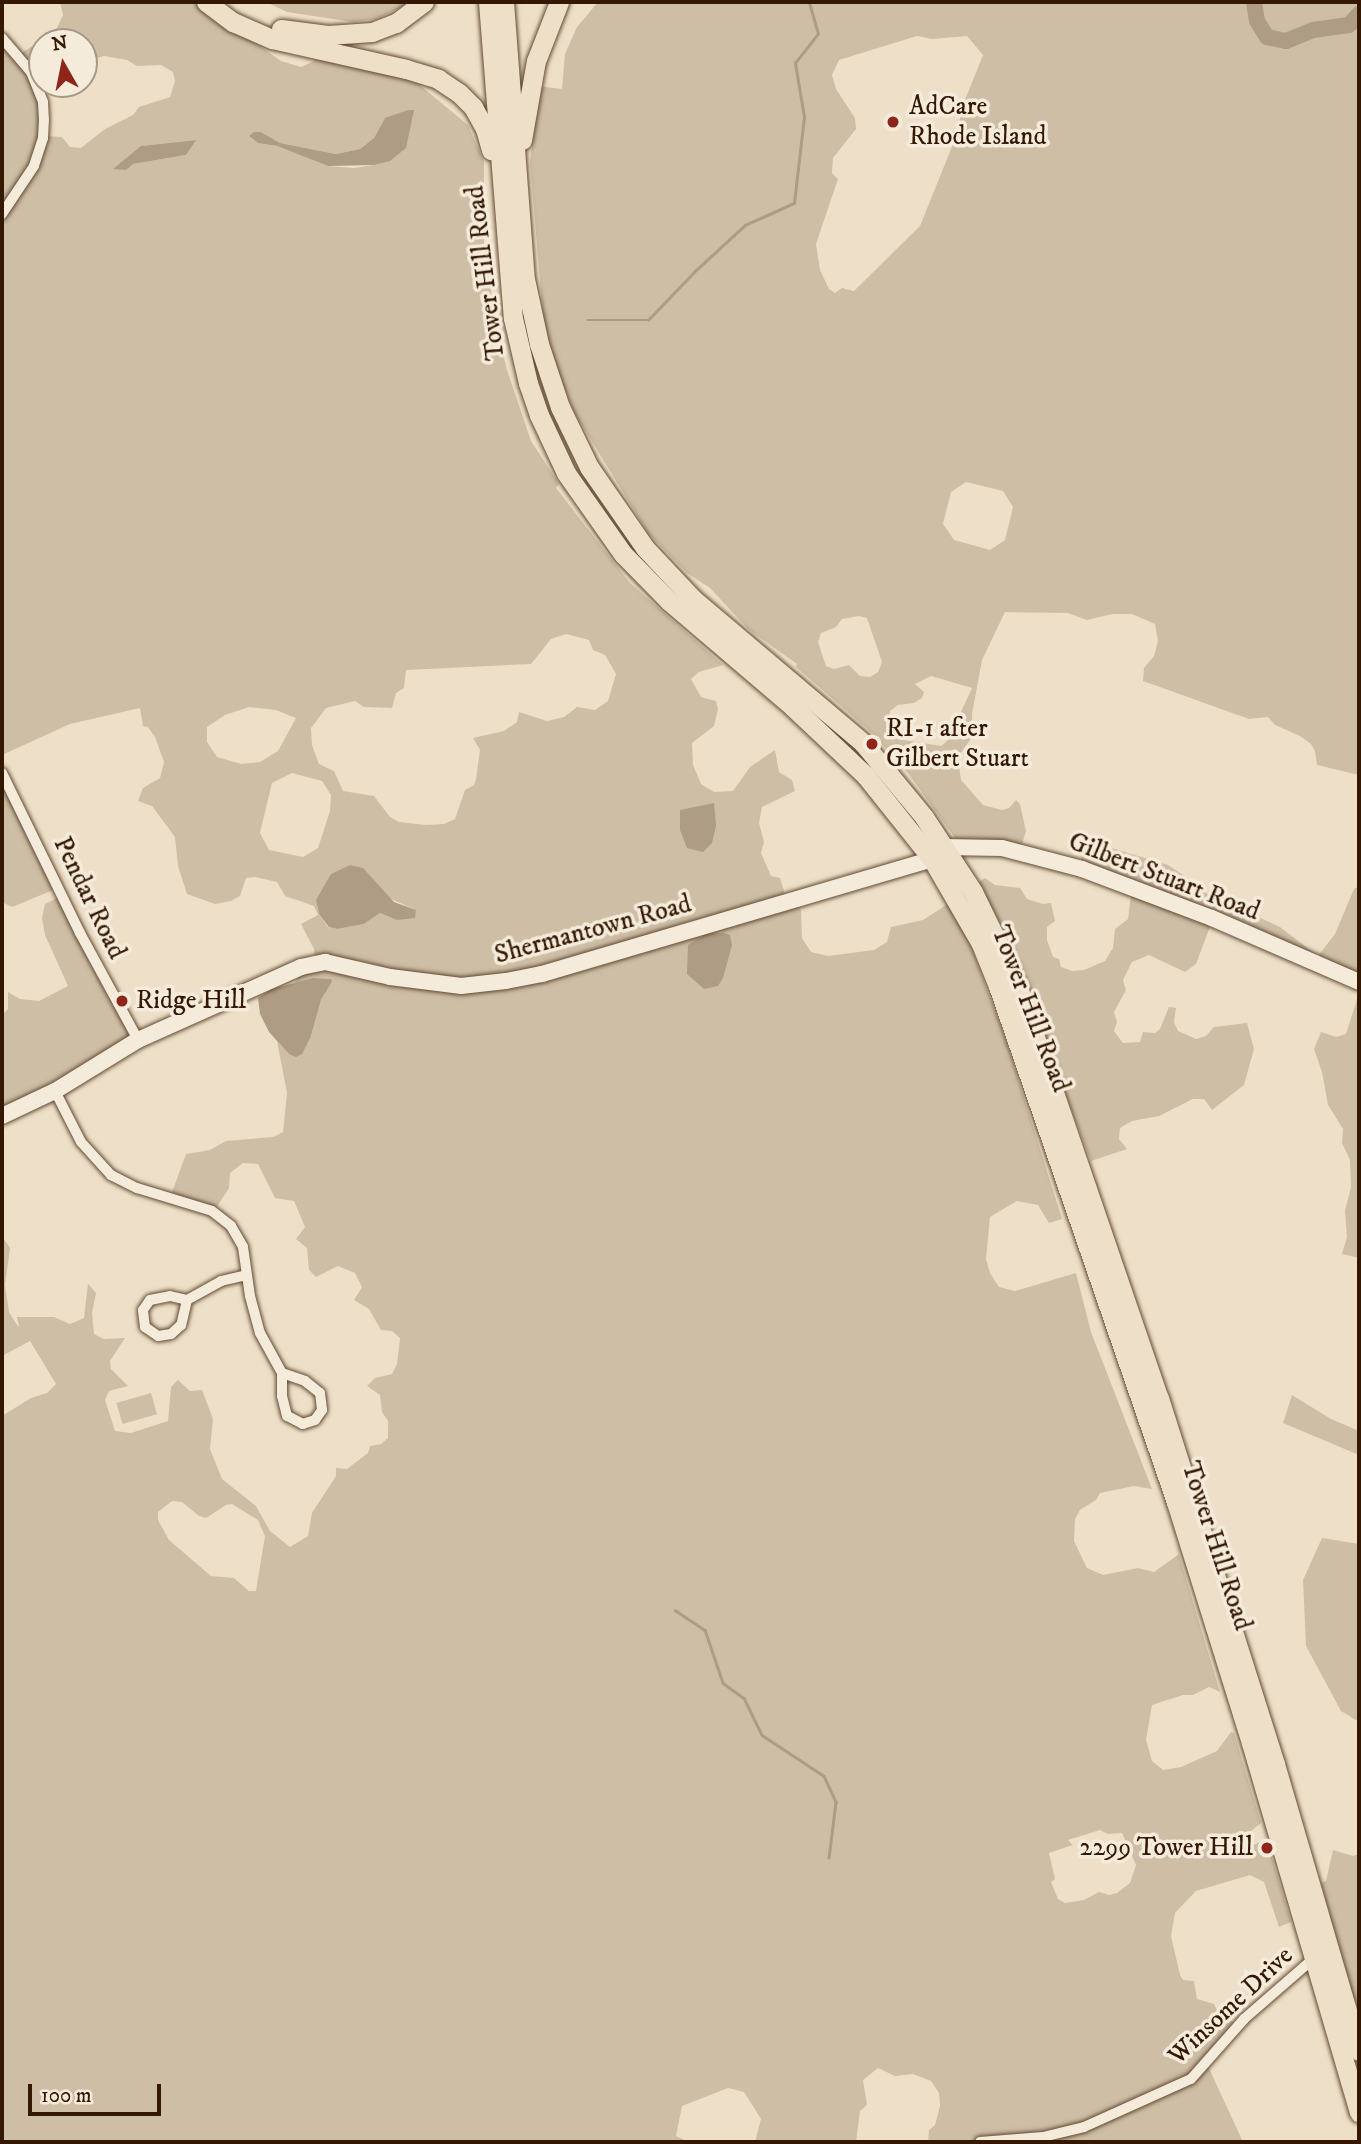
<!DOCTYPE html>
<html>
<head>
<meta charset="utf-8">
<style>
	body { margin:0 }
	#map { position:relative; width:1361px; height:2144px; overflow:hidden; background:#eee0c8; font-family:"IM FELL DW Pica",serif }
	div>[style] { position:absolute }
	.green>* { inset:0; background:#cebea6; transform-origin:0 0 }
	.water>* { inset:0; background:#af9c84 }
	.stream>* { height:2.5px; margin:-1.25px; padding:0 1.25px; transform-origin:1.25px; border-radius:1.25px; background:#af9c84 }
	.river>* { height:16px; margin:-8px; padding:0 8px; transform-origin:8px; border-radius:8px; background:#af9c84 }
	.roads { filter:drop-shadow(0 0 2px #624a33) drop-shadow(0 0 2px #624a33) }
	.street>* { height:10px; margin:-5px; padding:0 5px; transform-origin:5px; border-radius:5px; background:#f4ebdb }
	.secondary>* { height:16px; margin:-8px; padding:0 8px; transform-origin:8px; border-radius:8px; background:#f4ebdb }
	.highway>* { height:19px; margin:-9.5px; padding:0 9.5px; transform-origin:9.5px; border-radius:9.5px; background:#eee0c8 }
	.dots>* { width:19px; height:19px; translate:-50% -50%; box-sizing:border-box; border:4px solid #f4ebdb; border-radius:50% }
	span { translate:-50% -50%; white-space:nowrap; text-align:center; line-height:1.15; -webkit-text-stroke:7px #f4ebdb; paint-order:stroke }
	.poi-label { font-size:26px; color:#341801 }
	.left { translate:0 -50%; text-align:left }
	.right { translate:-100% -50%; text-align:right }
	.street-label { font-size:26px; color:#341801 }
	.frame { position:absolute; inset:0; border:4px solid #341801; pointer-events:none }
	.north { position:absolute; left:28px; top:28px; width:70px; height:70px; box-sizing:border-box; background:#f4ebdb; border:2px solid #a79784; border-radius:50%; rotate:351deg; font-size:19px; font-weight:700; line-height:28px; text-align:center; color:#341801 }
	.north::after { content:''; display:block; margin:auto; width:24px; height:32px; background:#8f2418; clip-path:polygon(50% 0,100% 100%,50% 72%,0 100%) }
	.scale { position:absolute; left:28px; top:2084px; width:133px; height:32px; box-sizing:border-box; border:4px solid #341801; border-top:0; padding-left:9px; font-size:21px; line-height:24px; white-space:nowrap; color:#341801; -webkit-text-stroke:5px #f4ebdb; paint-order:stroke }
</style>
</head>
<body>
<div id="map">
	<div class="green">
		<div style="clip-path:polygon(evenodd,60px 2px,196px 2px,281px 61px,301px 67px,322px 57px,360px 64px,416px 82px,468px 125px,484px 162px,484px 244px,497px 329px,507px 370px,531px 441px,559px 484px,556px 488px,629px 582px,723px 665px,699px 672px,691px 679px,701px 697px,716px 701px,718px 709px,714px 726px,692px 743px,693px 765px,701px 784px,714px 792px,733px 791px,750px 767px,775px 750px,779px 772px,792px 780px,795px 791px,762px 807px,759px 823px,764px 842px,761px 853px,771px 876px,780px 878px,786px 898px,795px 898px,801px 911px,802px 938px,811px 952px,828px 956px,874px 950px,887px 942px,891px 927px,923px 920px,954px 900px,1006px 1041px,1062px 1219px,1049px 1223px,1038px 1205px,1017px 1201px,990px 1217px,986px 1259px,990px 1273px,999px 1287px,1015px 1291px,1076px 1273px,1091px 1332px,1152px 1489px,1134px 1486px,1100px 1493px,1096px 1500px,1080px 1510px,1075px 1519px,1074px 1541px,1087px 1568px,1103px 1575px,1138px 1568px,1154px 1572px,1179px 1554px,1176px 1545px,1220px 1692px,1209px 1687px,1193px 1695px,1183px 1695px,1152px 1705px,1146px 1740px,1152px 1761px,1163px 1770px,1181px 1767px,1217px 1751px,1231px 1732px,1234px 1733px,1261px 1823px,1240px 1840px,1236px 1848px,1239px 1852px,1264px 1840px,1268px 1844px,1291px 1922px,1279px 1927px,1264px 1882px,1250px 1875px,1196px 1891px,1175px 1913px,1171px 1936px,1180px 1975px,1183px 1980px,1194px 1981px,1197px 1999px,1214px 2004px,1218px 2012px,1237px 2025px,1207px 2064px,1243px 2142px,928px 2142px,929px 2130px,935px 2125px,940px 2106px,939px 2093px,931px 2081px,913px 2074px,895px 2076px,878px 2068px,863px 2080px,867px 2105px,860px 2111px,856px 2142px,755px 2142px,761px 2119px,744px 2092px,728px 2088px,682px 2106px,676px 2136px,689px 2142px,2px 2142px,2px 1416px,31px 1398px,47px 1393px,56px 1384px,30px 1341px,2px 1356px,2px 1236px,10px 1248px,5px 1285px,9px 1312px,17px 1325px,19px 1326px,17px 1317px,54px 1317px,70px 1324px,84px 1318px,88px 1284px,96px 1293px,92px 1313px,94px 1334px,104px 1339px,125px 1338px,110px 1361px,111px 1369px,128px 1386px,109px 1391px,105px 1400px,115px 1431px,131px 1433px,168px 1421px,171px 1387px,178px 1380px,190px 1391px,202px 1390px,213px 1419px,210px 1449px,222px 1479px,256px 1506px,270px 1531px,290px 1547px,308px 1536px,312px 1513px,336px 1476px,336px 1468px,347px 1469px,368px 1453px,370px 1446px,381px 1444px,388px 1438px,388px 1421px,382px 1412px,380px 1395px,367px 1386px,375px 1378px,392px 1374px,397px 1364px,400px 1338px,392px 1331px,381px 1330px,369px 1309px,354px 1300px,362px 1287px,355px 1273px,338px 1266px,316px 1277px,309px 1270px,307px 1248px,296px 1239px,305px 1227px,294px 1201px,275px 1198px,258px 1164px,243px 1163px,230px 1173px,229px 1188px,214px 1211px,171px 1195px,186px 1154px,210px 1150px,226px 1141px,273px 1137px,283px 1132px,287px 1093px,277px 1041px,289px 1054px,311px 1036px,321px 1000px,332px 982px,330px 979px,313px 978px,294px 984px,299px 976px,316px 968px,314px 949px,301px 924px,318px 915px,314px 906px,285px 896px,277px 882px,255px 877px,246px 878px,240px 896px,231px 901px,215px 904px,187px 894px,178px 866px,175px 837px,152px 806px,138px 801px,143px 788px,160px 778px,164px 762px,155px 737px,148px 727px,143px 726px,140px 708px,70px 724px,2px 755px,2px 37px,22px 53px,56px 30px,63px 15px,60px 2px,42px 42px,84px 42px,84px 62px,104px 56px,127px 60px,137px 66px,161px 65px,173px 72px,175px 81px,170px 97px,139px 107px,133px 115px,105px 129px,81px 148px,70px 147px,62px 137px,43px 136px,38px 85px,42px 83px,42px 42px,60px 2px,385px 118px,374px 165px,354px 168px,328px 166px,277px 146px,258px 143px,249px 136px,261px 132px,280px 143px,336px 154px,360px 149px,374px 138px,385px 118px,60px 2px,195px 140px,186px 155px,133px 164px,141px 146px,195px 140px,60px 2px,566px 634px,589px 640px,593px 650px,605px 655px,616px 674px,608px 701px,595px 710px,577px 707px,564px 717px,547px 721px,519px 712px,517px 722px,504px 731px,473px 738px,480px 750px,476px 779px,474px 785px,465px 790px,455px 819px,444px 824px,426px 825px,399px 822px,390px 817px,374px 796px,343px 791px,334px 771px,319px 764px,312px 745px,311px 728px,326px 708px,355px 701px,364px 707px,392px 708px,396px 693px,404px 688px,406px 670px,531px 664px,551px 639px,566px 634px,60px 2px,249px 707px,276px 710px,296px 718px,278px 751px,260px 762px,241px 764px,217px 757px,207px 742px,207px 727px,225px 715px,249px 707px,60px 2px,292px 773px,322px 781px,331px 795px,330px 811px,318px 848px,303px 857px,269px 850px,260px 833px,272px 783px,292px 773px,60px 2px,389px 898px,416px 910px,397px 920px,380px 913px,364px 924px,337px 929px,328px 927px,319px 914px,316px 900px,389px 898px,60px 2px,172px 1501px,182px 1502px,199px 1516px,206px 1518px,226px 1505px,232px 1504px,258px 1520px,265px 1536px,256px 1591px,249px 1591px,234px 1578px,211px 1576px,169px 1540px,158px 1520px,158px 1512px,172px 1501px,60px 2px,1100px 1830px,1108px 1834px,1122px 1833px,1136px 1865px,1130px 1883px,1117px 1893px,1109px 1895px,1099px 1892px,1084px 1900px,1065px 1903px,1058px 1899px,1051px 1882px,1055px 1879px,1049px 1853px,1073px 1845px,1068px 1840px,1100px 1830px)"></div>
		<div style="clip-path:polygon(266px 2px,412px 2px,376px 19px,353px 22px,287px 12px)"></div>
		<div style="clip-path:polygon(evenodd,598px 2px,1359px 2px,1359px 775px,1317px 765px,1315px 751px,1311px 744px,1300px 736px,1275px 725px,1268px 717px,1249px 719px,1143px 681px,1144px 668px,1154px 656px,1158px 641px,1155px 624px,1132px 614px,1112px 614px,1087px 620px,1068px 613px,1005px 612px,982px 660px,972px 714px,973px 736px,960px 754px,959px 766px,961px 780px,983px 805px,1002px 810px,1009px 808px,1016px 800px,1020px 804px,1026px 831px,1020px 851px,961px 846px,908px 773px,871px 732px,796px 667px,797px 664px,748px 629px,710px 588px,687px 573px,648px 533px,574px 412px,552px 357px,543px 316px,530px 162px,538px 86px,562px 89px,565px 54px,577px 27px,598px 2px,917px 36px,932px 39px,967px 36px,983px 55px,965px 100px,953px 144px,920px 226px,854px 291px,842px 288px,835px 293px,829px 289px,820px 270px,816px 244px,838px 179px,832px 173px,833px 158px,856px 129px,855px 118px,836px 89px,832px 75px,839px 60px,917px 36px,598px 2px,966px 482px,1003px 491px,1013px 507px,1005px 540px,990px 550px,954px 540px,943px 524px,951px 492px,966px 482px,598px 2px,859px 616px,867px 618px,882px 662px,878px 672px,870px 677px,860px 676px,849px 665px,834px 669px,826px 666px,818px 642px,821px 633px,836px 627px,842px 619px,859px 616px,598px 2px,931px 676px,972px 688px,948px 740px,941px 746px,897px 739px,888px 726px,890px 711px,898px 705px,914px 703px,922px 698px,924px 692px,915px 684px,931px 676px)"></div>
		<div style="clip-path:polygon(2px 774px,58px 888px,12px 907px,2px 902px)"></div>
		<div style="clip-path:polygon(1089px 838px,1095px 843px,1168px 865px,1195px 883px,1195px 888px,1280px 927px,1318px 956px,1335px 934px,1354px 889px,1359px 886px,1359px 982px,1213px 919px,1196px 964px,1185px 972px,1149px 955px,1132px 962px,1123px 980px,1126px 990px,1114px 1012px,1117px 1022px,1114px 1031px,1123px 1043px,1140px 1042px,1143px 1032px,1155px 1033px,1160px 1029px,1169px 1007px,1176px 1008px,1174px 1022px,1178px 1031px,1196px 1039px,1206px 1036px,1214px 1027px,1247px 1023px,1254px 1049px,1244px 1085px,1212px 1110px,1204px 1099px,1193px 1099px,1159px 1116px,1132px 1121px,1120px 1128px,1119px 1139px,1127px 1149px,1091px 1161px,1003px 929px,979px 882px,985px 878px,995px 885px,1020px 888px,1027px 899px,1043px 904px,1051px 903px,1055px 921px,1047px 927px,1047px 940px,1053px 957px,1059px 959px,1061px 967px,1072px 971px,1084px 970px,1105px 961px,1113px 948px,1115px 929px,1128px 919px,1132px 887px,1078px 868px)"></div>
		<div style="clip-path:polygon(62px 896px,138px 1045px,2px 1119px,2px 1015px,8px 1009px,8px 992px,20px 999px,39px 1001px,68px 986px,45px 935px,42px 918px,45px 904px)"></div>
		<div style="clip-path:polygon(1359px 993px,1359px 1258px,1342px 1254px,1347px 1237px,1345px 1211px,1351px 1187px,1350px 1160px,1342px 1143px,1343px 1129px,1328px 1105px,1322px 1072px,1314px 1049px,1321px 1032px,1336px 1037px,1346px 1034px)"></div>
		<div style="left:151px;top:1393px;width:22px;height:36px;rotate:74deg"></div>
		<div style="clip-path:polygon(1292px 1395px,1331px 1419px,1359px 1431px,1359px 1455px,1283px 1423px)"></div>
		<div style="clip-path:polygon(1322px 1538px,1359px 1544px,1359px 1722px,1341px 1711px,1306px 1646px,1303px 1580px)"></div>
		<div style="clip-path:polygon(1333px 1850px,1353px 1856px,1359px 1854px,1359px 2021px,1321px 1883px,1326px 1881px)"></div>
	</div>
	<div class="water">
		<div style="clip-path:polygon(408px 110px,414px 110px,406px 148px,390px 161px,374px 165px,328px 166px,277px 146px,258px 143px,249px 136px,254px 132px,261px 132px,280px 143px,336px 154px,360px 149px,374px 138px,385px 118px)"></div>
		<div style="clip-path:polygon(196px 140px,186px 155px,133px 164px,126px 170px,113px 169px,141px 146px)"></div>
		<div style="clip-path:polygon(714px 803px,716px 826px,712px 843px,703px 852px,687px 848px,680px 830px,680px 810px)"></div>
		<div style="clip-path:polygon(350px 865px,363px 868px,394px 902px,416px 910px,415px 918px,397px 920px,380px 913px,364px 924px,337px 929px,329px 927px,319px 914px,316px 900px,331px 874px)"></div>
		<div style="clip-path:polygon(724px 933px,730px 935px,732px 945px,723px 978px,718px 986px,704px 989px,687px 974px,688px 945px,706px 934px)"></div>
		<div style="clip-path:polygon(313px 978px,331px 979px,332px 982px,321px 1000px,311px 1036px,302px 1054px,296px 1057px,289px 1054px,269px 1032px,260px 1014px,258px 998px,272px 989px)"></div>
	</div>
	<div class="stream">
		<div style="left:587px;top:320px;width:61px"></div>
		<div style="left:648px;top:320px;width:66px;rotate:-46.2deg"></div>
		<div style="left:694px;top:272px;width:69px;rotate:-42.7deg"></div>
		<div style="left:745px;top:225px;width:54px;rotate:-24.2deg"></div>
		<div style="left:794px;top:203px;width:87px;rotate:-83.4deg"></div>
		<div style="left:804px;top:117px;width:55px;rotate:-99.5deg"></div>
		<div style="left:795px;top:63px;width:37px;rotate:-52deg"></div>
		<div style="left:818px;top:34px;width:33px;rotate:-106deg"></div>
		<div style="left:675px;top:1610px;width:36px;rotate:34deg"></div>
		<div style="left:705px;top:1630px;width:56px;rotate:71.2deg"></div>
		<div style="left:723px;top:1683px;width:26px;rotate:36deg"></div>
		<div style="left:744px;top:1698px;width:41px;rotate:64.1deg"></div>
		<div style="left:762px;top:1735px;width:74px;rotate:33.5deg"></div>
		<div style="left:824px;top:1776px;width:29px;rotate:65deg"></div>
		<div style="left:836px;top:1802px;width:56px;rotate:97.1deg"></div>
	</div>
	<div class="river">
		<div style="left:1254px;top:2px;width:19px;rotate:81deg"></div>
		<div style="left:1257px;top:21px;width:19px;rotate:58deg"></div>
		<div style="left:1267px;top:37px;width:19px;rotate:12deg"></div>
		<div style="left:1286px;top:41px;width:29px;rotate:-22deg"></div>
		<div style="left:1313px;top:30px;width:36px;rotate:-8deg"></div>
		<div style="left:1349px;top:25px;width:15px;rotate:-48deg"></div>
	</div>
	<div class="roads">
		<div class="street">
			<div style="left:2px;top:38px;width:45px;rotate:49.5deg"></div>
			<div style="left:31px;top:72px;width:32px;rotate:68deg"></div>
			<div style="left:43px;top:102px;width:17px;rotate:87deg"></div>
			<div style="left:44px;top:119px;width:19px;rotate:93deg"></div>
			<div style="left:43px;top:138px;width:29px;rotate:108deg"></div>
			<div style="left:34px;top:166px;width:58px;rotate:123.7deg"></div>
			<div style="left:2px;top:773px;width:178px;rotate:64deg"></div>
			<div style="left:80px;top:933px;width:122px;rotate:61.5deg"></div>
			<div style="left:55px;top:1091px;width:57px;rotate:63deg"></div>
			<div style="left:81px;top:1142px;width:45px;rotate:47.7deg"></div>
			<div style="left:111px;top:1175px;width:29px;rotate:27deg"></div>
			<div style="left:137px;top:1188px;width:78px;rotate:17deg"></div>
			<div style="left:212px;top:1211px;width:24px;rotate:38deg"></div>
			<div style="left:231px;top:1226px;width:24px;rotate:60deg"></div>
			<div style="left:243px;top:1247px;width:49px;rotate:81.9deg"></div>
			<div style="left:250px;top:1296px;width:38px;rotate:75deg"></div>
			<div style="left:260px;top:1333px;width:46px;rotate:61.2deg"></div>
			<div style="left:187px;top:1300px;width:26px;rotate:103deg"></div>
			<div style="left:181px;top:1325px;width:13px;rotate:138deg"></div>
			<div style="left:171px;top:1334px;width:13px;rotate:171deg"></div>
			<div style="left:158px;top:1336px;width:16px;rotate:-145deg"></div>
			<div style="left:145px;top:1327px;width:17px;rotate:-97deg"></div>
			<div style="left:143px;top:1310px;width:12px;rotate:-55deg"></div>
			<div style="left:150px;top:1300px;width:20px;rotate:-11deg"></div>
			<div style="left:170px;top:1296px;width:17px;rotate:13deg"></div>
			<div style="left:187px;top:1300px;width:39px;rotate:-29deg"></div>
			<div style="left:221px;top:1281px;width:26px;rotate:-13deg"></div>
			<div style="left:282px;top:1373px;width:24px;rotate:19deg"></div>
			<div style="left:305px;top:1381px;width:19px;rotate:39deg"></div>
			<div style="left:320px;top:1393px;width:17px;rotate:83deg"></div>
			<div style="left:322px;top:1410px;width:12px;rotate:125deg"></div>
			<div style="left:315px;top:1420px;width:13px;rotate:162deg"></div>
			<div style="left:303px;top:1424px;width:18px;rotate:-153deg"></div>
			<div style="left:287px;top:1416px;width:21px;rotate:-104deg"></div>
			<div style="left:282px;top:1396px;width:23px;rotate:-90deg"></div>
			<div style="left:980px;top:2142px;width:63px;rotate:-4.5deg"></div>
			<div style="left:1043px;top:2137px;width:42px;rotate:-13.7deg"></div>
			<div style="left:1084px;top:2127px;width:117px;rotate:-24.2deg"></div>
			<div style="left:1191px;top:2079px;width:80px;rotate:-48.5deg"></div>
			<div style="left:1244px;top:2019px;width:91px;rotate:-41deg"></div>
		</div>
		<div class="secondary">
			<div style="left:944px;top:847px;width:58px;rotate:1deg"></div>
			<div style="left:1002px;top:848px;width:83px;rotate:14.7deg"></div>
			<div style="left:1082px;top:869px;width:139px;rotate:20.7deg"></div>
			<div style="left:1212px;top:918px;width:160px;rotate:23.5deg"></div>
			<div style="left:2px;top:1116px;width:59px;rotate:-25.3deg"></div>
			<div style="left:55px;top:1091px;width:97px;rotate:-31.6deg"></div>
			<div style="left:138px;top:1040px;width:179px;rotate:-24.1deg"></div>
			<div style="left:301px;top:967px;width:25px;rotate:-12deg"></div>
			<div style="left:325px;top:962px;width:67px;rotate:13deg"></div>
			<div style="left:390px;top:977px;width:72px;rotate:7.2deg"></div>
			<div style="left:461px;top:986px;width:45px;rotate:-6.3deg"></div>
			<div style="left:506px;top:981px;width:37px;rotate:-11deg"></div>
			<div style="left:542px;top:974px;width:407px;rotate:-16.4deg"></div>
		</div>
		<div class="highway">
			<div style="left:206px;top:2px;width:34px;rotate:37deg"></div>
			<div style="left:233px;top:22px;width:43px;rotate:23.6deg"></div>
			<div style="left:272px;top:39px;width:137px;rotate:12.6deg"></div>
			<div style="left:406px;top:69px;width:34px;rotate:17deg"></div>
			<div style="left:438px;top:79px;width:25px;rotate:34deg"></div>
			<div style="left:459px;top:93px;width:20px;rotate:45deg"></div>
			<div style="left:473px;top:107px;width:25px;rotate:61deg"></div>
			<div style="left:485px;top:129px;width:22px;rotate:74deg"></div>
			<div style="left:488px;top:2px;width:317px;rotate:85.5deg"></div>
			<div style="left:513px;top:318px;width:67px;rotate:77deg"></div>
			<div style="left:528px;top:383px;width:34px;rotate:71deg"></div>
			<div style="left:539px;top:415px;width:64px;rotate:65deg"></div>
			<div style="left:566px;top:473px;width:99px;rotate:54.9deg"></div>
			<div style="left:623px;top:554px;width:66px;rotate:45.6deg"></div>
			<div style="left:669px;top:601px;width:163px;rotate:40.5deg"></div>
			<div style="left:793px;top:707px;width:100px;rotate:43.4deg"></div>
			<div style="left:866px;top:776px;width:106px;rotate:51.5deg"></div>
			<div style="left:932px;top:859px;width:98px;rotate:60deg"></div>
			<div style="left:981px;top:944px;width:45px;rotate:68deg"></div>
			<div style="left:998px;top:986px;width:546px;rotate:70.97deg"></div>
			<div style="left:1176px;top:1502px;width:252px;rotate:72.7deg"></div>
			<div style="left:1251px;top:1743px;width:385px;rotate:73.7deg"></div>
			<div style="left:504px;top:2px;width:278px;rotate:85.7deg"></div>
			<div style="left:525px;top:279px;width:66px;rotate:77.8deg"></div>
			<div style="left:539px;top:344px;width:66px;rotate:71.6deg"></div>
			<div style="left:560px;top:407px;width:67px;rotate:64.2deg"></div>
			<div style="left:589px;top:467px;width:98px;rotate:55.3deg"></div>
			<div style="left:645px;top:548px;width:71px;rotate:46.7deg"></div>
			<div style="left:694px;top:600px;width:221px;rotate:40.2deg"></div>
			<div style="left:863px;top:743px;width:96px;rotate:50.5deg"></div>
			<div style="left:924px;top:817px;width:90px;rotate:56.8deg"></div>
			<div style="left:973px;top:892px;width:48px;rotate:64deg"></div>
			<div style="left:994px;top:935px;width:60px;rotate:65.6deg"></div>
			<div style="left:1019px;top:990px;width:431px;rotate:71.1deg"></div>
			<div style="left:1159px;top:1398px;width:384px;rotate:72.4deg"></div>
			<div style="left:1275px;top:1764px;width:299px;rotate:73.7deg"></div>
			<div style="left:281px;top:29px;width:47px;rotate:7.3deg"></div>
			<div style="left:328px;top:35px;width:44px;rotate:-3.9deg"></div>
			<div style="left:372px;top:32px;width:26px;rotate:-21deg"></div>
			<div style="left:396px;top:23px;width:35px;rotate:-37deg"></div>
			<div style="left:522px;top:140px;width:80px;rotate:-80deg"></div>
			<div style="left:536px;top:61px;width:63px;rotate:-68.7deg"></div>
		</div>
	</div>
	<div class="dots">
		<div style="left:893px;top:122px;background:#8f2418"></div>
		<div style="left:872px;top:744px;background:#8f2418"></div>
		<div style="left:122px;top:1001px;background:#8f2418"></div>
		<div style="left:1267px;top:1848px;background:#8f2418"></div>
	</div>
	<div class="poi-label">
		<span class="left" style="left:909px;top:122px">AdCare<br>Rhode Island</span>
		<span class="left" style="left:886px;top:744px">RI-1 after<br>Gilbert Stuart</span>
		<span class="left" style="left:136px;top:1001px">Ridge Hill</span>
		<span class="right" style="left:1253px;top:1848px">2299 Tower Hill</span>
	</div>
	<div class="street-label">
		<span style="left:486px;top:273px;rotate:-97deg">Tower Hill Road</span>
		<span style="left:1164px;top:877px;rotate:21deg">Gilbert Stuart Road</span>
		<span style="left:89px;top:898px;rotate:64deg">Pendar Road</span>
		<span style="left:593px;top:930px;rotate:-15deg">Shermantown Road</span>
		<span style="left:1030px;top:1009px;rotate:69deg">Tower Hill Road</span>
		<span style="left:1216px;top:1546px;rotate:72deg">Tower Hill Road</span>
		<span style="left:1231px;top:2006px;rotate:-43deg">Winsome Drive</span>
	</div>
	<div class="frame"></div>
	<div class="north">N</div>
	<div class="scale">100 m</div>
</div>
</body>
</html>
